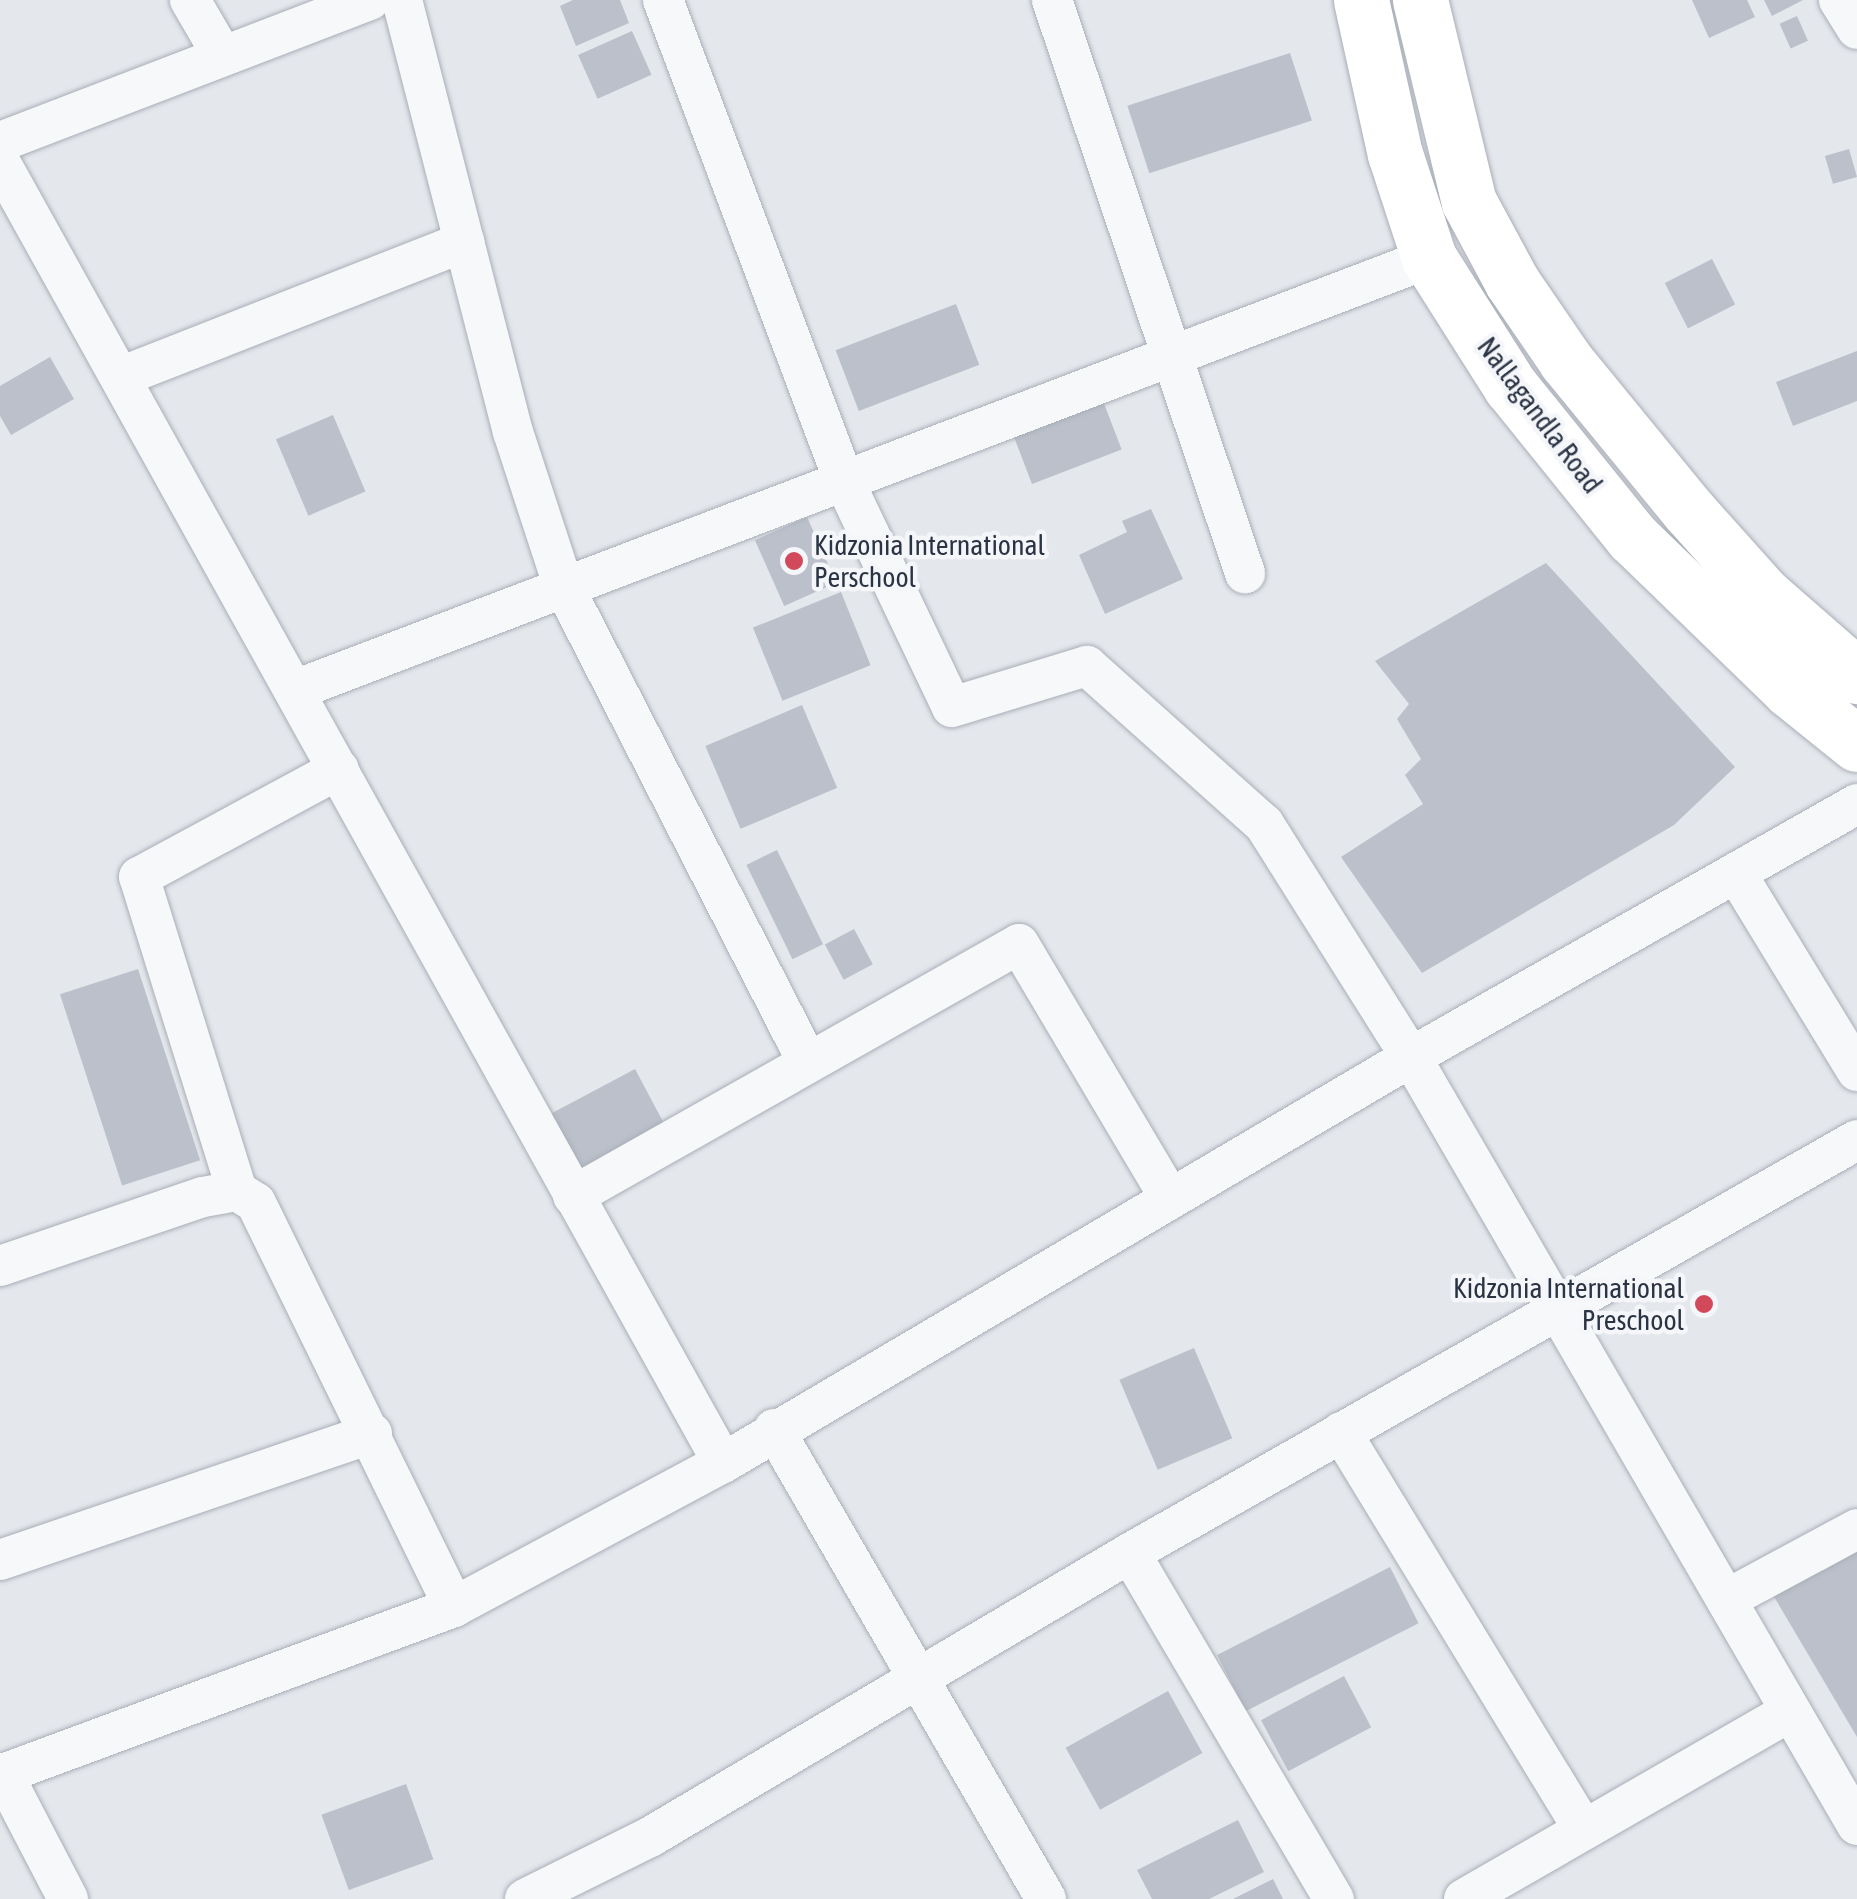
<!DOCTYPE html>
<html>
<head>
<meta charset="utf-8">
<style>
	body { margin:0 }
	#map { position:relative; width:1857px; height:1899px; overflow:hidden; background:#e4e7ec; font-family:"Asap Condensed",sans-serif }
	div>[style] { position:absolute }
	.building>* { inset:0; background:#bbc0ca; transform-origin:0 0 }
	.roads { filter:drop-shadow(0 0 2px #a9aeb7) drop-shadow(0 0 2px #a9aeb7) }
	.minor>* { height:40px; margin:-20px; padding:0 20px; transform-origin:20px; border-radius:20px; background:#f7f8fa }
	.secondary>* { height:55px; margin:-27.5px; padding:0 27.5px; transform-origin:27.5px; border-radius:27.5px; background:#fff }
	.dots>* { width:28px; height:28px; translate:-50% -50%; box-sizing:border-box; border:5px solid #f4f6f9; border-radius:50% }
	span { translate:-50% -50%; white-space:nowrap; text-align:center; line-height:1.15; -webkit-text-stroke:9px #f4f6f9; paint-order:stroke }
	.street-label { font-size:28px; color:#2b3445 }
	.poi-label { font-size:28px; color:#2b3445 }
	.left { translate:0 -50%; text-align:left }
	.right { translate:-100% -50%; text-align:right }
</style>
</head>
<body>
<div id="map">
	<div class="building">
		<div style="clip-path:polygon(573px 0,620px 0,629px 23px,576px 46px,560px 6px)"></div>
		<div style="clip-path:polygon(1692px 0,1747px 0,1755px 17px,1709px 38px)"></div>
		<div style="clip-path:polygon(1764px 0,1803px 0,1772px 16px)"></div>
		<div style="left:1797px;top:16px;width:27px;height:19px;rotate:66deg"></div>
		<div style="left:632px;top:31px;width:48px;height:59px;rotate:66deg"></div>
		<div style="left:1290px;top:53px;width:71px;height:171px;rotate:72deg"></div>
		<div style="left:1849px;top:149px;width:29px;height:25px;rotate:74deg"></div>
		<div style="left:1712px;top:259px;width:51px;height:53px;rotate:63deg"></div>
		<div style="left:956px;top:304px;width:65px;height:129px;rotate:69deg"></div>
		<div style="clip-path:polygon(1857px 351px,1857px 401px,1793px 426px,1776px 382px)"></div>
		<div style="clip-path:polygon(50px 357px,74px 399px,11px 435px,0 416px,0 386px)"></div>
		<div style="left:1098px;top:388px;width:66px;height:96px;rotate:69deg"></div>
		<div style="left:333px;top:415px;width:83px;height:62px;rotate:67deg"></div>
		<div style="clip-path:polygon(1151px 509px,1183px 579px,1105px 614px,1079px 555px,1127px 532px,1122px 521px)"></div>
		<div style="left:807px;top:517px;width:72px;height:57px;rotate:66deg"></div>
		<div style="clip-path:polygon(1546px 563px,1735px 767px,1674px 825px,1422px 973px,1341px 857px,1423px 804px,1405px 775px,1421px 759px,1397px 719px,1409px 704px,1375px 661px)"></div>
		<div style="left:841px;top:592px;width:79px;height:95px;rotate:68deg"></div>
		<div style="left:802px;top:705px;width:90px;height:105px;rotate:67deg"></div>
		<div style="left:777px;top:850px;width:105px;height:34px;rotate:64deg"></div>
		<div style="left:854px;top:929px;width:40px;height:33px;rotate:62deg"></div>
		<div style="left:138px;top:969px;width:201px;height:82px;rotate:72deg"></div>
		<div style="left:635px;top:1069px;width:66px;height:98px;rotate:62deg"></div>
		<div style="left:1194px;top:1348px;width:98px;height:81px;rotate:67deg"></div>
		<div style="clip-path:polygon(1857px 1549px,1857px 1737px,1773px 1595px)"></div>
		<div style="left:1390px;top:1567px;width:63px;height:194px;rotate:63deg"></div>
		<div style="left:1344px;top:1676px;width:58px;height:94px;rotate:62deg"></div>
		<div style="left:1168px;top:1691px;width:71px;height:117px;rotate:61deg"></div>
		<div style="left:406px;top:1784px;width:80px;height:90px;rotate:70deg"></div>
		<div style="clip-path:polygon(1238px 1820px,1264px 1872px,1209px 1899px,1152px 1899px,1137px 1870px)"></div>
		<div style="clip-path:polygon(1273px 1879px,1283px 1899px,1233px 1899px)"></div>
	</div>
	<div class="roads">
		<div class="minor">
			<div style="left:190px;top:0;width:64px;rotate:59.8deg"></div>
			<div style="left:402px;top:0;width:446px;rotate:75.6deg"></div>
			<div style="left:513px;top:432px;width:161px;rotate:71.9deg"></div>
			<div style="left:563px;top:585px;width:537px;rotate:62.86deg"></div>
			<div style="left:663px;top:0;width:514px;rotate:69.38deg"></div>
			<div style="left:844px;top:481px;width:250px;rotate:64.5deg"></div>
			<div style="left:952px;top:707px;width:141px;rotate:-16.9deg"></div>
			<div style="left:1087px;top:666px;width:237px;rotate:41.8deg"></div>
			<div style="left:1264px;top:824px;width:275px;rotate:57.8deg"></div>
			<div style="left:1411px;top:1057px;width:888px;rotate:59.86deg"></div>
			<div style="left:1052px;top:0;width:605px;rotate:71.39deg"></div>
			<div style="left:1839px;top:0;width:34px;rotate:58deg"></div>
			<div style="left:0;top:142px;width:396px;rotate:-21deg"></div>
			<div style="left:0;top:162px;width:1488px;rotate:60.94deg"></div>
			<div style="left:120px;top:377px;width:370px;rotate:-21.4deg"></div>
			<div style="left:295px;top:690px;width:1213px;rotate:-20.85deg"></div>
			<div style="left:1736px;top:873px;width:232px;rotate:58.6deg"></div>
			<div style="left:237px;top:1191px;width:329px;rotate:-107.3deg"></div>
			<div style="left:139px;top:877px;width:227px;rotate:-28.4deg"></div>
			<div style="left:573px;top:1196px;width:512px;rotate:-29.47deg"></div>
			<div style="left:1019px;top:944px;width:295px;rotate:59.3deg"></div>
			<div style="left:0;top:1266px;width:214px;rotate:-18.8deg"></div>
			<div style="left:203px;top:1197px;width:35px;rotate:-10deg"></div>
			<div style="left:237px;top:1191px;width:22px;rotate:32deg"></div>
			<div style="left:256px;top:1203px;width:450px;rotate:63.9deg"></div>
			<div style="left:774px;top:1429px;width:543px;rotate:59.94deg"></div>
			<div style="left:1341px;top:1432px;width:466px;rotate:58.6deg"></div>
			<div style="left:1130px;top:1553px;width:402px;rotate:59.5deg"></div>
			<div style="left:0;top:1560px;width:393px;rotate:-18.8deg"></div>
			<div style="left:1729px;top:1598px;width:145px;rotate:-28.3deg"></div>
			<div style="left:3px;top:1774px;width:141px;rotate:62.5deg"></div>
			<div style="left:0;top:1775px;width:484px;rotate:-20.3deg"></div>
			<div style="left:454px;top:1607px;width:305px;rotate:-28.2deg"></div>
			<div style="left:723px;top:1463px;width:799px;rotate:-30.55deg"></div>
			<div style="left:1411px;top:1057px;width:513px;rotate:-29.56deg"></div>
			<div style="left:525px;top:1899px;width:140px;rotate:-26.4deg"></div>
			<div style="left:650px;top:1837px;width:558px;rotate:-30.61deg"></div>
			<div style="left:1130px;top:1553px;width:836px;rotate:-29.6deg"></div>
			<div style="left:1464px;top:1899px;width:375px;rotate:-29.9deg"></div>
		</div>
		<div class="secondary">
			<div style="left:1361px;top:0;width:158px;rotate:77.6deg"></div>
			<div style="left:1395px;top:154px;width:109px;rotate:71.9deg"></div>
			<div style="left:1429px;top:258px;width:153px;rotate:57.6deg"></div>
			<div style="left:1511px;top:387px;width:194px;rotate:51.1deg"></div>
			<div style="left:1633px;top:538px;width:219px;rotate:44.1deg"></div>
			<div style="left:1790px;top:690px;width:86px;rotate:38.9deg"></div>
			<div style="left:1420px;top:0;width:208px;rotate:76.4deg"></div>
			<div style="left:1469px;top:202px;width:91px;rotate:61.7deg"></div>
			<div style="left:1512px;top:282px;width:96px;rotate:55.6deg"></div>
			<div style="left:1566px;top:361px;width:193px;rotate:50.7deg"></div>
			<div style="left:1688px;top:510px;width:113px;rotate:48.2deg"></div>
			<div style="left:1763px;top:594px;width:125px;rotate:41.1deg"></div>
		</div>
	</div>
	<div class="dots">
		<div style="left:794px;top:561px;background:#d1495b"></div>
		<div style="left:1704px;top:1304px;background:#d1495b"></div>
	</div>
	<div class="street-label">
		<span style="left:1540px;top:415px;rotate:53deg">Nallagandla Road</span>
	</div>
	<div class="poi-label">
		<span class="left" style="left:814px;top:561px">Kidzonia International<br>Perschool</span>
		<span class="right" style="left:1684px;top:1304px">Kidzonia International<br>Preschool</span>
	</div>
</div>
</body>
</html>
